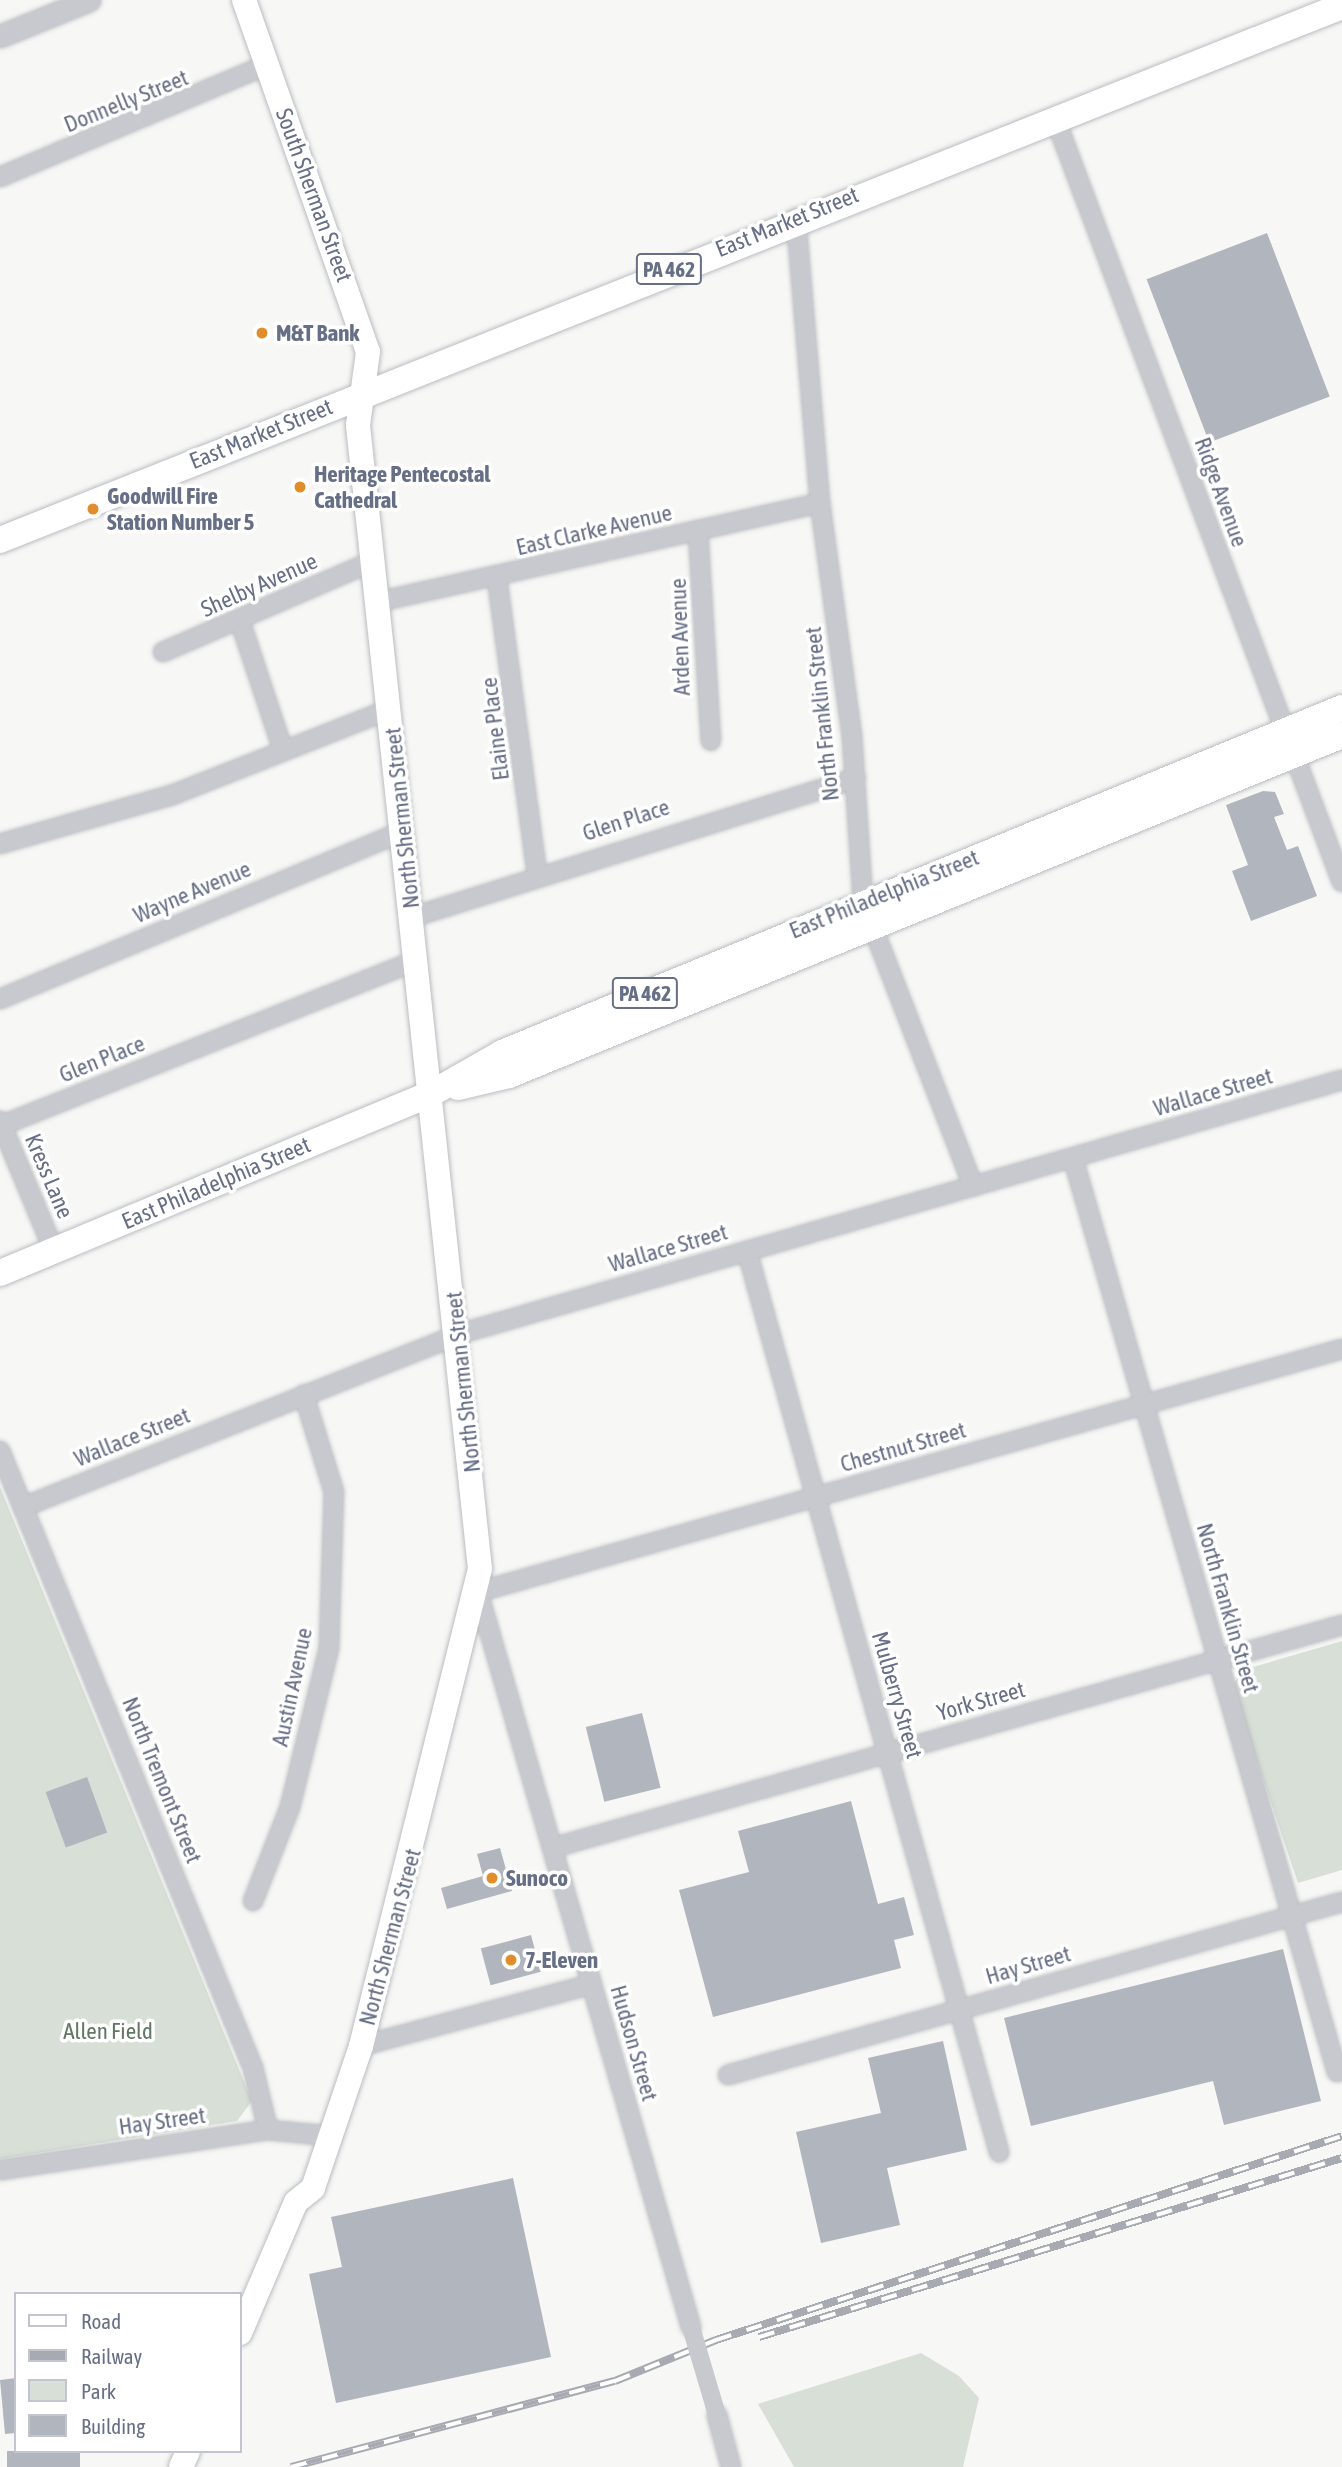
<!DOCTYPE html>
<html>
<head>
<meta charset="utf-8">
<style>
	body { margin:0 }
	#map { position:relative; width:1342px; height:2467px; overflow:hidden; background:#f7f8f5; font-family:"Asap Condensed",sans-serif }
	div>[style] { position:absolute }
	.green>* { inset:0; background:#d7dfd6 }
	.building>* { inset:0; background:#b1b5bd; transform-origin:0 0 }
	.roads { filter:drop-shadow(0 0 2px #babcc2) drop-shadow(0 0 2px #babcc2) }
	.minor>* { height:18px; margin:-9px; padding:0 9px; transform-origin:9px; border-radius:9px; background:#c8c9ce }
	.tertiary>* { height:21px; margin:-10.5px; padding:0 10.5px; transform-origin:10.5px; border-radius:10.5px; background:#c8c9ce }
	.secondary>* { height:24px; margin:-12px; padding:0 12px; transform-origin:12px; border-radius:12px; background:#fff }
	.primary>* { height:26px; margin:-13px; padding:0 13px; transform-origin:13px; border-radius:13px; background:#fff }
	.rail>* { height:8px; margin-top:-4px; transform-origin:0; background:repeating-linear-gradient(90deg,#fff 0 16px,#a8aab2 0 32px); box-sizing:border-box; border-block:2px solid #a8aab2 }
	.minor-bridge>* { height:18px; margin:-9px; padding:0 9px; transform-origin:9px; border-radius:9px; background:#c8c9ce }
	.dots>* { width:19px; height:19px; translate:-50% -50%; box-sizing:border-box; border:4px solid #fff; border-radius:50% }
	span { translate:-50% -50%; white-space:nowrap; text-align:center; line-height:1.15; -webkit-text-stroke:7px #fff; paint-order:stroke }
	.shield-label span { padding:2px 5px; background:#fff; border:2px solid; border-radius:5px; -webkit-text-stroke-width:0 }
	.shield-label { font-size:21px; color:#676f86; font-weight:700 }
	.street-label { font-size:23px; color:#676f86 }
	.poi-label { font-size:23px; color:#676f86; font-weight:700 }
	.left { translate:0 -50%; text-align:left }
	.park-label { font-size:23px; color:#627864 }
	.legend { position:absolute; left:14px; top:2292px; width:228px; height:161px; box-sizing:border-box; background:#fff; border:2px solid #c2c5cf; margin:0; padding:9px 12px; list-style:none; font-size:21px; color:#676f86 }
	.legend li { display:flex; align-items:center; gap:14px; height:35px }
	.legend b { width:35px; border:2px solid #c2c5cf }
</style>
</head>
<body>
<div id="map">
	<div class="green">
		<div style="clip-path:polygon(0 1487px,252px 2101px,237px 2121px,0 2159px)"></div>
		<div style="clip-path:polygon(1342px 1641px,1342px 1870px,1298px 1883px,1232px 1686px,1243px 1670px)"></div>
		<div style="clip-path:polygon(921px 2353px,959px 2376px,979px 2398px,963px 2467px,794px 2467px,758px 2404px)"></div>
	</div>
	<div class="building">
		<div style="left:1267px;top:233px;width:175px;height:129px;rotate:69deg"></div>
		<div style="clip-path:polygon(1263px 791px,1275px 792px,1284px 814px,1274px 817px,1287px 850px,1298px 846px,1317px 896px,1251px 921px,1232px 871px,1248px 865px,1226px 805px)"></div>
		<div style="left:642px;top:1713px;width:77px;height:58px;rotate:76deg"></div>
		<div style="left:87px;top:1777px;width:59px;height:44px;rotate:70deg"></div>
		<div style="clip-path:polygon(851px 1801px,878px 1904px,904px 1897px,914px 1935px,894px 1940px,901px 1968px,713px 2017px,679px 1890px,749px 1872px,738px 1831px)"></div>
		<div style="clip-path:polygon(500px 1848px,512px 1891px,447px 1909px,441px 1888px,483px 1876px,477px 1854px)"></div>
		<div style="left:531px;top:1935px;width:38px;height:52px;rotate:75deg"></div>
		<div style="clip-path:polygon(1283px 1949px,1321px 2101px,1224px 2125px,1213px 2081px,1031px 2126px,1004px 2018px)"></div>
		<div style="clip-path:polygon(943px 2041px,967px 2150px,887px 2168px,900px 2225px,821px 2243px,796px 2132px,881px 2113px,868px 2058px)"></div>
		<div style="clip-path:polygon(513px 2178px,551px 2357px,336px 2403px,309px 2274px,342px 2267px,331px 2217px)"></div>
		<div style="clip-path:polygon(16px 2378px,16px 2433px,5px 2434px,0 2380px)"></div>
		<div style="left:7px;top:2451px;width:73px;height:16px"></div>
	</div>
	<div class="roads">
		<div class="minor">
			<div style="left:1055px;top:118px;width:816px;rotate:69.41deg"></div>
			<div style="left:0;top:177px;width:290px;rotate:-22.8deg"></div>
			<div style="left:796px;top:218px;width:286px;rotate:85.2deg"></div>
			<div style="left:820px;top:503px;width:235px;rotate:82.2deg"></div>
			<div style="left:852px;top:736px;width:166px;rotate:86.2deg"></div>
			<div style="left:863px;top:902px;width:305px;rotate:68.8deg"></div>
			<div style="left:698px;top:530px;width:211px;rotate:86.5deg"></div>
			<div style="left:497px;top:578px;width:299px;rotate:82.3deg"></div>
			<div style="left:377px;top:602px;width:454px;rotate:-12.6deg"></div>
			<div style="left:240px;top:621px;width:136px;rotate:71.6deg"></div>
			<div style="left:163px;top:652px;width:229px;rotate:-23.4deg"></div>
			<div style="left:0;top:844px;width:179px;rotate:-15.9deg"></div>
			<div style="left:172px;top:795px;width:234px;rotate:-21.5deg"></div>
			<div style="left:413px;top:917px;width:464px;rotate:-17.4deg"></div>
			<div style="left:0;top:999px;width:437px;rotate:-22.6deg"></div>
			<div style="left:0;top:1121px;width:141px;rotate:67.4deg"></div>
			<div style="left:0;top:1126px;width:450px;rotate:-21.7deg"></div>
			<div style="left:1073px;top:1158px;width:951px;rotate:73.89deg"></div>
			<div style="left:1337px;top:2072px;width:5px;rotate:-22deg"></div>
			<div style="left:747px;top:1251px;width:936px;rotate:74.37deg"></div>
			<div style="left:0;top:1451px;width:667px;rotate:67.7deg"></div>
			<div style="left:253px;top:2068px;width:64px;rotate:76.4deg"></div>
			<div style="left:23px;top:1507px;width:469px;rotate:-21.6deg"></div>
			<div style="left:459px;top:1334px;width:919px;rotate:-16.05deg"></div>
			<div style="left:552px;top:1848px;width:821px;rotate:-15.76deg"></div>
			<div style="left:253px;top:1901px;width:101px;rotate:-68.5deg"></div>
			<div style="left:290px;top:1807px;width:164px;rotate:-76.2deg"></div>
			<div style="left:329px;top:1648px;width:156px;rotate:-88.2deg"></div>
			<div style="left:334px;top:1492px;width:102px;rotate:-107.2deg"></div>
			<div style="left:361px;top:2046px;width:239px;rotate:-15deg"></div>
			<div style="left:728px;top:2075px;width:638px;rotate:-15.74deg"></div>
			<div style="left:0;top:2170px;width:271px;rotate:-8.5deg"></div>
			<div style="left:268px;top:2130px;width:64px;rotate:5.4deg"></div>
			<div style="left:691px;top:2327px;width:765px;rotate:-106.16deg"></div>
			<div style="left:478px;top:1592px;width:898px;rotate:-15.71deg"></div>
			<div style="left:717px;top:2415px;width:54px;rotate:74.9deg"></div>
		</div>
		<div class="tertiary">
			<div style="left:0;top:36px;width:96px;rotate:-22deg"></div>
		</div>
		<div class="secondary">
			<div style="left:240px;top:2333px;width:142px;rotate:-66.9deg"></div>
			<div style="left:296px;top:2202px;width:22px;rotate:-39deg"></div>
			<div style="left:313px;top:2188px;width:150px;rotate:-71.3deg"></div>
			<div style="left:361px;top:2046px;width:492px;rotate:-76deg"></div>
			<div style="left:480px;top:1569px;width:1150px;rotate:-96.09deg"></div>
			<div style="left:358px;top:425px;width:74px;rotate:-82.2deg"></div>
			<div style="left:368px;top:352px;width:373px;rotate:-109.4deg"></div>
			<div style="left:181px;top:2467px;width:17px;rotate:-66deg"></div>
		</div>
		<div class="primary">
			<div style="left:0;top:540px;width:1444px;rotate:-21.7deg"></div>
			<div style="left:458px;top:1087px;width:52px;rotate:-13.2deg"></div>
			<div style="left:509px;top:1075px;width:900px;rotate:-22.2deg"></div>
			<div style="left:0;top:1273px;width:468px;rotate:-22.6deg"></div>
			<div style="left:432px;top:1093px;width:81px;rotate:-29.7deg"></div>
			<div style="left:502px;top:1053px;width:908px;rotate:-22.33deg"></div>
		</div>
	</div>
	<div class="rail">
		<div style="left:759px;top:2337px;width:610px;rotate:-17.07deg"></div>
		<div style="left:291px;top:2467px;width:335px;rotate:-14.9deg"></div>
		<div style="left:615px;top:2381px;width:109px;rotate:-22.1deg"></div>
		<div style="left:716px;top:2340px;width:658px;rotate:-18.05deg"></div>
	</div>
	<div class="minor-bridge">
		<div style="left:691px;top:2327px;width:92px;rotate:73.5deg"></div>
	</div>
	<div class="dots">
		<div style="left:262px;top:333px;background:#e28d2b"></div>
		<div style="left:300px;top:487px;background:#e28d2b"></div>
		<div style="left:93px;top:509px;background:#e28d2b"></div>
		<div style="left:492px;top:1878px;background:#e28d2b"></div>
		<div style="left:511px;top:1960px;background:#e28d2b"></div>
	</div>
	<div class="shield-label">
		<span style="left:669px;top:269px">PA 462</span>
		<span style="left:645px;top:993px">PA 462</span>
	</div>
	<div class="street-label">
		<span style="left:126px;top:101px;rotate:-22deg">Donnelly Street</span>
		<span style="left:314px;top:195px;rotate:70deg">South Sherman Street</span>
		<span style="left:787px;top:222px;rotate:-22deg">East Market Street</span>
		<span style="left:261px;top:434px;rotate:-22deg">East Market Street</span>
		<span style="left:1221px;top:492px;rotate:70deg">Ridge Avenue</span>
		<span style="left:594px;top:530px;rotate:-13deg">East Clarke Avenue</span>
		<span style="left:259px;top:585px;rotate:-24deg">Shelby Avenue</span>
		<span style="left:680px;top:637px;rotate:-92deg">Arden Avenue</span>
		<span style="left:822px;top:714px;rotate:-96deg">North Franklin Street</span>
		<span style="left:495px;top:729px;rotate:-97deg">Elaine Place</span>
		<span style="left:402px;top:818px;rotate:-96deg">North Sherman Street</span>
		<span style="left:626px;top:820px;rotate:-18deg">Glen Place</span>
		<span style="left:192px;top:892px;rotate:-23deg">Wayne Avenue</span>
		<span style="left:884px;top:894px;rotate:-22deg">East Philadelphia Street</span>
		<span style="left:102px;top:1059px;rotate:-22deg">Glen Place</span>
		<span style="left:1213px;top:1092px;rotate:-16deg">Wallace Street</span>
		<span style="left:49px;top:1176px;rotate:67deg">Kress Lane</span>
		<span style="left:216px;top:1183px;rotate:-23deg">East Philadelphia Street</span>
		<span style="left:668px;top:1248px;rotate:-16deg">Wallace Street</span>
		<span style="left:463px;top:1382px;rotate:-96deg">North Sherman Street</span>
		<span style="left:132px;top:1437px;rotate:-22deg">Wallace Street</span>
		<span style="left:903px;top:1447px;rotate:-16deg">Chestnut Street</span>
		<span style="left:1228px;top:1608px;rotate:74deg">North Franklin Street</span>
		<span style="left:292px;top:1687px;rotate:-78deg">Austin Avenue</span>
		<span style="left:897px;top:1695px;rotate:74deg">Mulberry Street</span>
		<span style="left:981px;top:1701px;rotate:-16deg">York Street</span>
		<span style="left:162px;top:1780px;rotate:68deg">North Tremont Street</span>
		<span style="left:390px;top:1937px;rotate:-75deg">North Sherman Street</span>
		<span style="left:1028px;top:1965px;rotate:-16deg">Hay Street</span>
		<span style="left:634px;top:2043px;rotate:74deg">Hudson Street</span>
		<span style="left:162px;top:2121px;rotate:-8deg">Hay Street</span>
	</div>
	<div class="poi-label">
		<span class="left" style="left:276px;top:333px">M&amp;T Bank</span>
		<span class="left" style="left:314px;top:487px">Heritage Pentecostal<br>Cathedral</span>
		<span class="left" style="left:107px;top:509px">Goodwill Fire<br>Station Number 5</span>
		<span class="left" style="left:506px;top:1878px">Sunoco</span>
		<span class="left" style="left:525px;top:1960px">7-Eleven</span>
	</div>
	<div class="park-label">
		<span style="left:108px;top:2031px">Allen Field</span>
	</div>
	<ul class="legend">
	<li><b style="height:9px;background:#fff"></b>Road</li>
	<li><b style="height:9px;background:#a8aab2"></b>Railway</li>
	<li><b style="height:19px;background:#d7dfd6"></b>Park</li>
	<li><b style="height:19px;background:#b1b5bd"></b>Building</li>
	</ul>
</div>
</body>
</html>
